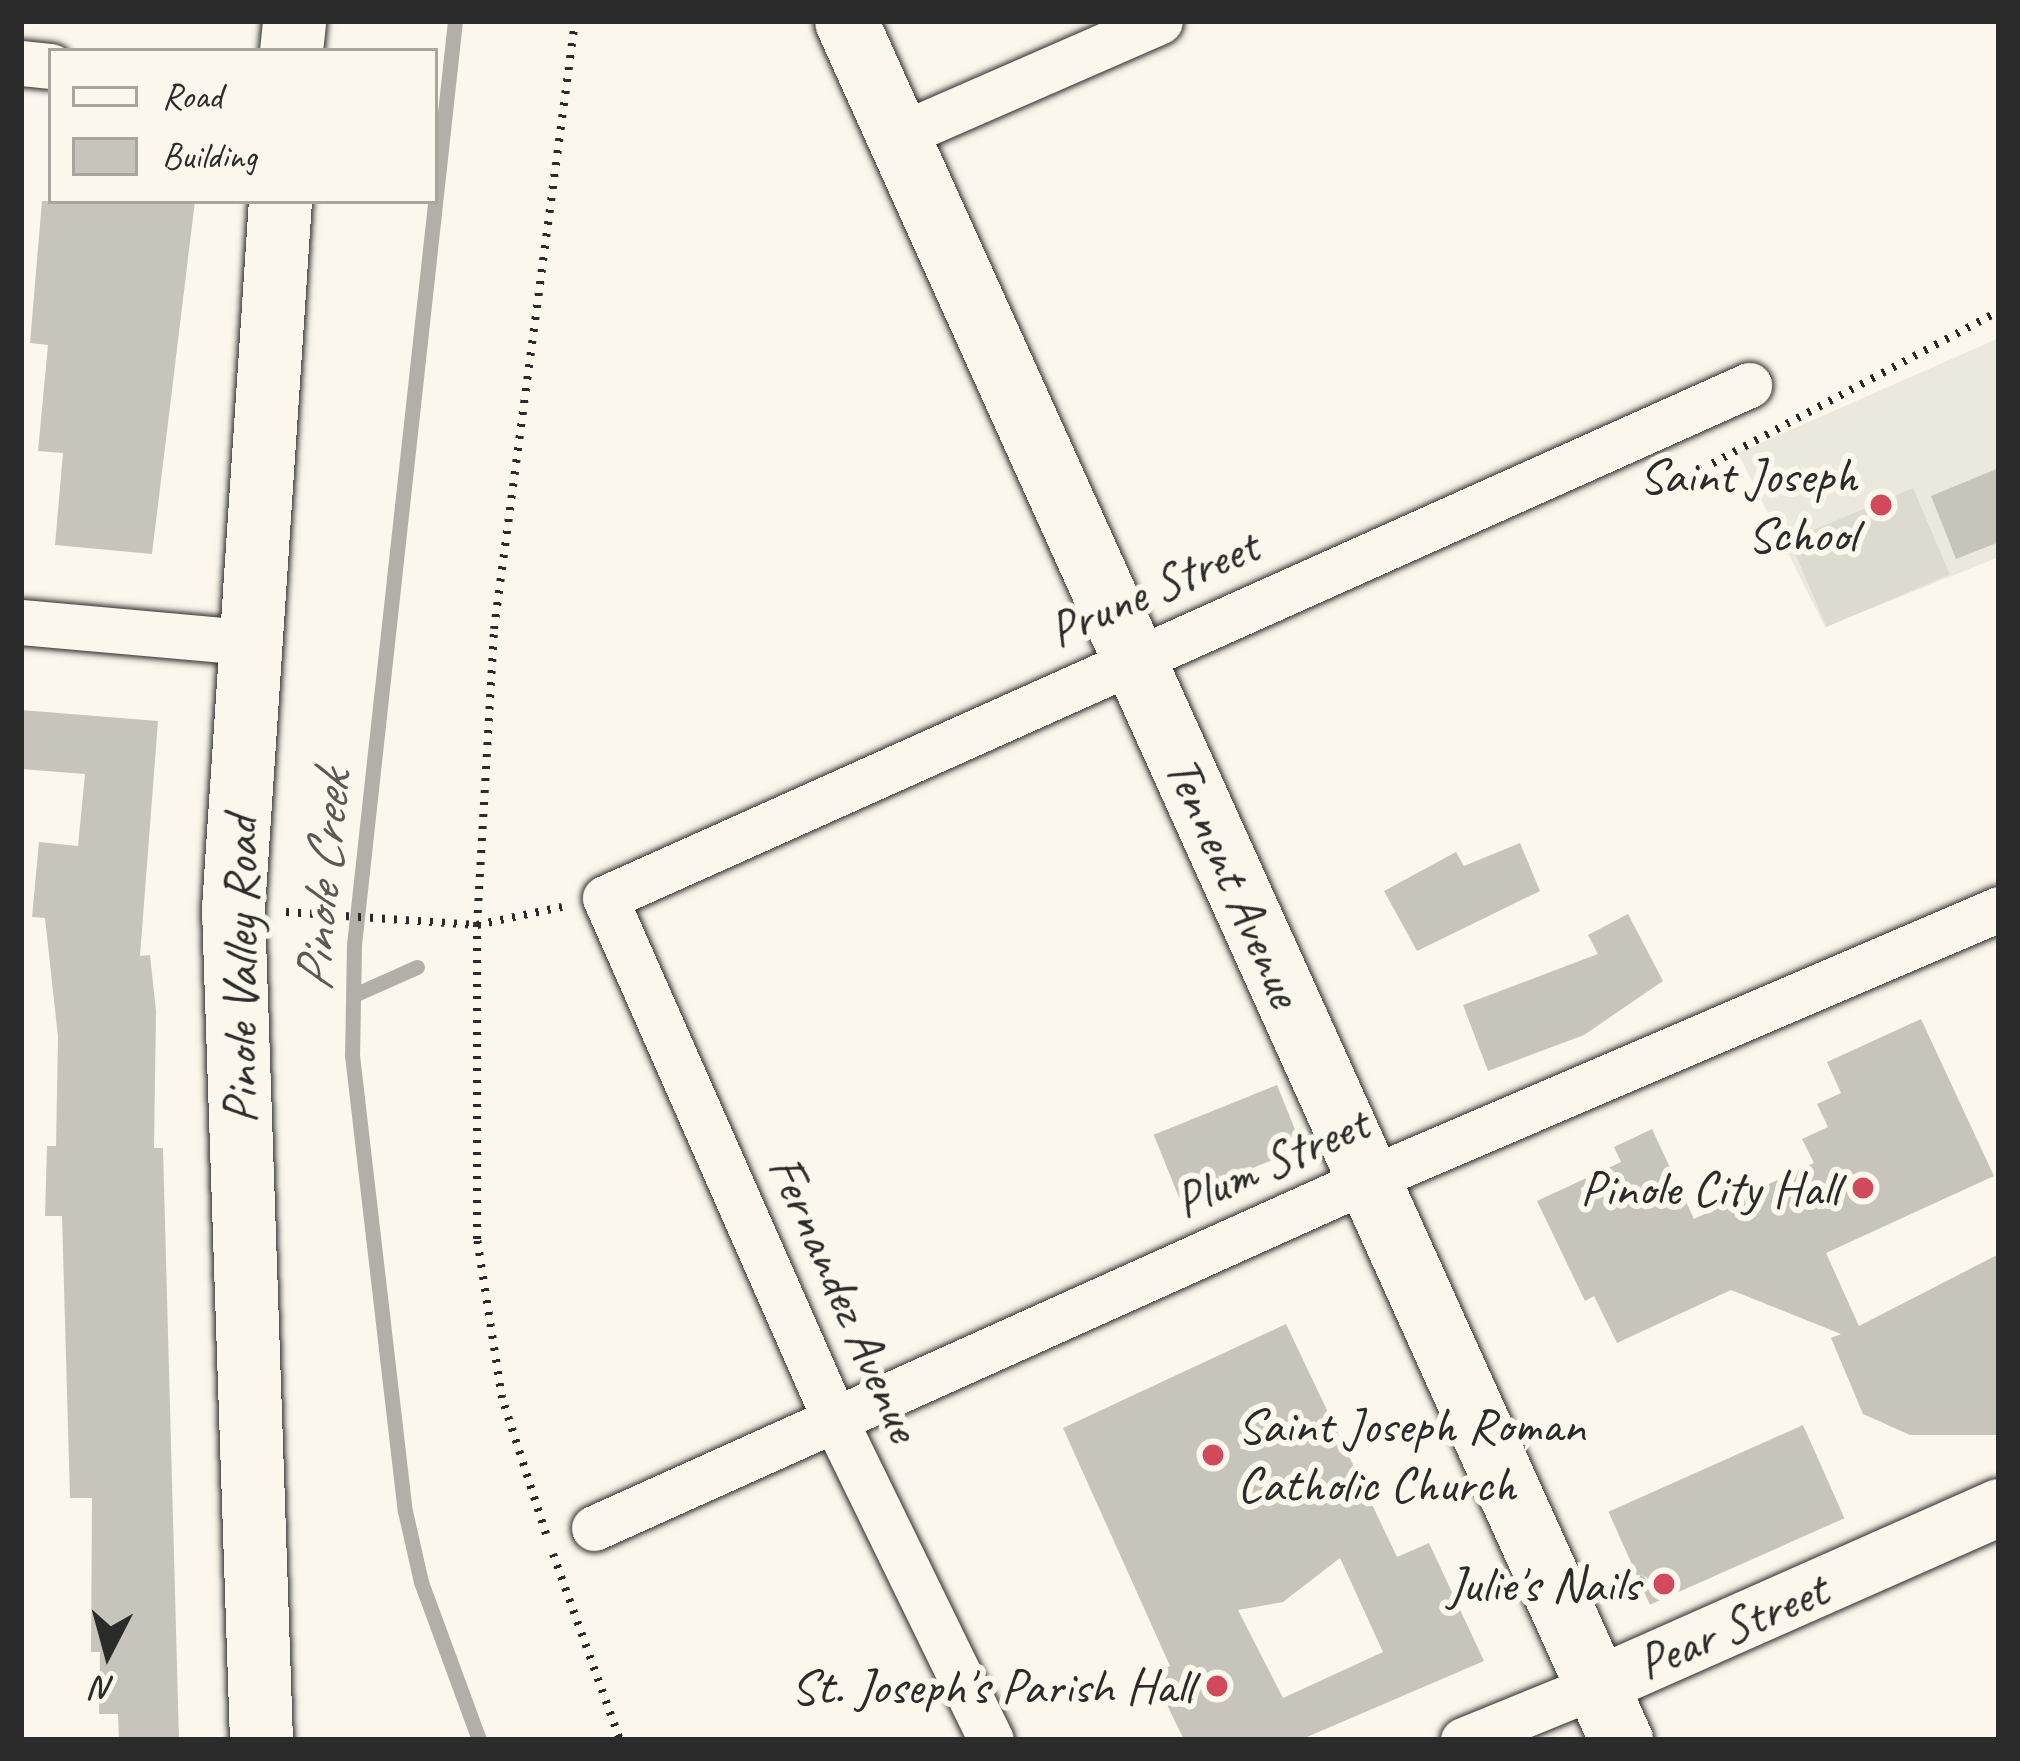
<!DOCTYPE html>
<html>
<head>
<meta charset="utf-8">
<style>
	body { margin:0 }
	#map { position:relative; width:2020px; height:1761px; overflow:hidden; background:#fbf7ec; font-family:Caveat,sans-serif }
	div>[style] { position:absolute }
	.built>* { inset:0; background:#ebe8de }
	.green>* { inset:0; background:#dddad0; transform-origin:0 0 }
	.stream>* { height:15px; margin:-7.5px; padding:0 7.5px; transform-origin:7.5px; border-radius:7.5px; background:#b1afa7 }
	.building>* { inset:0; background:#c7c4bc; transform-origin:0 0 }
	.path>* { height:8px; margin-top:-4px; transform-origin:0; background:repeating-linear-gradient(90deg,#2b2b2b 0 3px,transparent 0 12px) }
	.roads { filter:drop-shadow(0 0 3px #2b2b2b) drop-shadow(0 0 3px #2b2b2b) }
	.minor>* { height:45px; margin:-22.5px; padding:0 22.5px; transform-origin:22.5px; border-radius:22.5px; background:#fbf7ec }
	.tertiary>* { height:57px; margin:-28.5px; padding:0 28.5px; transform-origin:28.5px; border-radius:28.5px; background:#fbf7ec }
	.secondary>* { height:63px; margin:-31.5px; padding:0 31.5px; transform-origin:31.5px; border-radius:31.5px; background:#fbf7ec }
	.dots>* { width:33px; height:33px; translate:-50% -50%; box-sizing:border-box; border:6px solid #fbf7ec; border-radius:50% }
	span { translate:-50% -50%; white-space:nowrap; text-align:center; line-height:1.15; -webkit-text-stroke:12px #fbf7ec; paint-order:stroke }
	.poi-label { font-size:51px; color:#2b2b2b }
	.right { translate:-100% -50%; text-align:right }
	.left { translate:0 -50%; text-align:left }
	.street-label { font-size:51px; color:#2b2b2b }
	.water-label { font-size:54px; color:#5a5956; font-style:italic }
	.frame { position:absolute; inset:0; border:24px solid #2b2b2b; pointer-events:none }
	.legend { position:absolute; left:48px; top:48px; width:390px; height:156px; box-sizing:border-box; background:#fbf7ec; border:3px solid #a8a59f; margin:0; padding:15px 21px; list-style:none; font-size:36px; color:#2b2b2b }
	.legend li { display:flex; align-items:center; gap:24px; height:60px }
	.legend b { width:60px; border:3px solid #a8a59f }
	.north { position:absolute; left:48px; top:1593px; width:120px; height:120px; -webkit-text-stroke:9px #fbf7ec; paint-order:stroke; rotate:186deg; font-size:33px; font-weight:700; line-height:48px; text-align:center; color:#2b2b2b }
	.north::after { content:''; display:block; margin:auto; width:42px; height:54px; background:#2b2b2b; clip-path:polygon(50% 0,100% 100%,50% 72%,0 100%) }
</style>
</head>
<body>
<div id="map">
	<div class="built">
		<div style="clip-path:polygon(1999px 338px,1999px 557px,1825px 627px,1738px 453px)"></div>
	</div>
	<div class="green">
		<div style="left:1913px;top:488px;width:94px;height:134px;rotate:67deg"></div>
	</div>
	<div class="stream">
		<div style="left:455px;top:21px;width:929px;rotate:96.24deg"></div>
		<div style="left:354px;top:944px;width:111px;rotate:91deg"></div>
		<div style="left:352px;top:1055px;width:459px;rotate:83.4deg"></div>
		<div style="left:405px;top:1511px;width:73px;rotate:77.3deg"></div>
		<div style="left:421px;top:1582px;width:168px;rotate:69.8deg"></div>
		<div style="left:354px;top:995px;width:69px;rotate:-24deg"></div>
	</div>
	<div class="building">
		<div style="clip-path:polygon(42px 201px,195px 201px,152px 554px,55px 545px,63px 453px,38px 451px,48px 345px,30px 343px)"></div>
		<div style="clip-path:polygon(1999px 468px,1999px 542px,1956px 559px,1931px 496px)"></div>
		<div style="clip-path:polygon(21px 710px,158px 721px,140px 956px,150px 955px,156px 1011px,154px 1148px,163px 1148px,179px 1740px,119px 1740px,118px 1714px,99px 1714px,100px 1652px,91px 1652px,92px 1498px,70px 1498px,62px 1216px,45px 1216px,47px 1146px,56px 1146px,58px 1037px,45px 918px,32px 917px,39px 842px,78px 846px,85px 774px,21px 769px)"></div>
		<div style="clip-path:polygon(1520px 843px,1540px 891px,1417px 951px,1384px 891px,1456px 852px,1464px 866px)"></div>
		<div style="clip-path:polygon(1628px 914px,1663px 981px,1584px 1035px,1488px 1071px,1463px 1005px,1598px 954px,1588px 935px)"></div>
		<div style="clip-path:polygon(1921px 1019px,1994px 1176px,1826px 1253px,1859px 1326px,1999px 1254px,1999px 1435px,1910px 1435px,1863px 1414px,1831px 1338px,1841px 1334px,1731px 1290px,1617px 1343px,1594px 1296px,1585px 1301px,1537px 1201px,1621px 1162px,1614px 1147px,1652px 1129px,1694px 1219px,1814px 1163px,1802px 1139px,1828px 1127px,1817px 1104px,1841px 1093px,1827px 1062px)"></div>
		<div style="left:1277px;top:1085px;width:68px;height:133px;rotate:68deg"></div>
		<div style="clip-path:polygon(evenodd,1286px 1324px,1397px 1557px,1429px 1543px,1484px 1661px,1300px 1740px,1184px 1740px,1152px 1674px,1170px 1666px,1063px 1428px,1286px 1324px,1340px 1558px,1383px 1652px,1283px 1698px,1238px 1610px,1283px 1602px,1340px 1558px)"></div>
		<div style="left:1803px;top:1425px;width:102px;height:213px;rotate:66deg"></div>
	</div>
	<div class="path">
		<div style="left:1702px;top:469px;width:336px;rotate:-28deg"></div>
		<div style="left:286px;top:912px;width:191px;rotate:3.9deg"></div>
		<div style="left:477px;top:925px;width:87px;rotate:-12deg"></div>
		<div style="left:546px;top:1534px;width:143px;rotate:-107.9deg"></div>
		<div style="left:502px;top:1398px;width:161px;rotate:-98.9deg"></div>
		<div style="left:477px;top:1239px;width:314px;rotate:-90deg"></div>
		<div style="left:477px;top:925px;width:296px;rotate:-86.7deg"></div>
		<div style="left:494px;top:629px;width:613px;rotate:-82.41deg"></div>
		<div style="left:553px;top:1554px;width:198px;rotate:70.2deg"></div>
	</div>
	<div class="roads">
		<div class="minor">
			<div style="left:21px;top:63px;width:30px;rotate:6deg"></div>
			<div style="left:895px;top:137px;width:289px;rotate:-23.6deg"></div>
			<div style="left:21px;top:622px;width:227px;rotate:5.1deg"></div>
			<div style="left:594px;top:1528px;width:848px;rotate:-24.24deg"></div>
			<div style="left:1367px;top:1180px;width:688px;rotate:-23.21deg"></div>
			<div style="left:991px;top:1740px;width:356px;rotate:-116deg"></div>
			<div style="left:835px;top:1420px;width:570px;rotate:-113.78deg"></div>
			<div style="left:605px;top:898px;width:1254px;rotate:-24.15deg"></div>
			<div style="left:1463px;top:1740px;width:143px;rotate:-22.2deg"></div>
		</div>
		<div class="tertiary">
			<div style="left:1595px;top:1686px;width:442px;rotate:-23.9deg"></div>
		</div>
		<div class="secondary">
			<div style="left:846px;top:21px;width:1886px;rotate:65.73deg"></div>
			<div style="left:291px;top:51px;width:30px;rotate:-84deg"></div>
			<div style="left:261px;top:1740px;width:832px;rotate:-91.93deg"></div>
			<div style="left:233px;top:908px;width:709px;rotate:-86.2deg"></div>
		</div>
	</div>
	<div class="dots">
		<div style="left:1881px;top:505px;background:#d1495b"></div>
		<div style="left:1863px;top:1188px;background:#d1495b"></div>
		<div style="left:1213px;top:1455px;background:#d1495b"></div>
		<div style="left:1664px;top:1584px;background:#d1495b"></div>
		<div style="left:1217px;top:1686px;background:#d1495b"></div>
	</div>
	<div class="poi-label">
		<span class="right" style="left:1857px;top:505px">Saint Joseph<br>School</span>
		<span class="right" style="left:1839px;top:1188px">Pinole City Hall</span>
		<span class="left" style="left:1237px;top:1455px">Saint Joseph Roman<br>Catholic Church</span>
		<span class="right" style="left:1640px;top:1584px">Julie's Nails</span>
		<span class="right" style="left:1193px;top:1686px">St. Joseph's Parish Hall</span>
	</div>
	<div class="street-label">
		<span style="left:1153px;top:588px;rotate:-24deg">Prune Street</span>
		<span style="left:1234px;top:881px;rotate:66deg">Tennent Avenue</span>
		<span style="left:240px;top:970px;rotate:-90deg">Pinole Valley Road</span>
		<span style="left:1271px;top:1162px;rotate:-24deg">Plum Street</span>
		<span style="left:845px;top:1298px;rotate:66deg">Fernandez Avenue</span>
		<span style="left:1732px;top:1626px;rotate:-23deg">Pear Street</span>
	</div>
	<div class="water-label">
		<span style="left:322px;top:882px;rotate:-85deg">Pinole Creek</span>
	</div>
	<div class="frame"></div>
	<ul class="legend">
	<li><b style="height:15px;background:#fbf7ec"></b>Road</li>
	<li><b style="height:33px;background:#c7c4bc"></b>Building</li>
	</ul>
	<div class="north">N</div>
</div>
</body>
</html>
